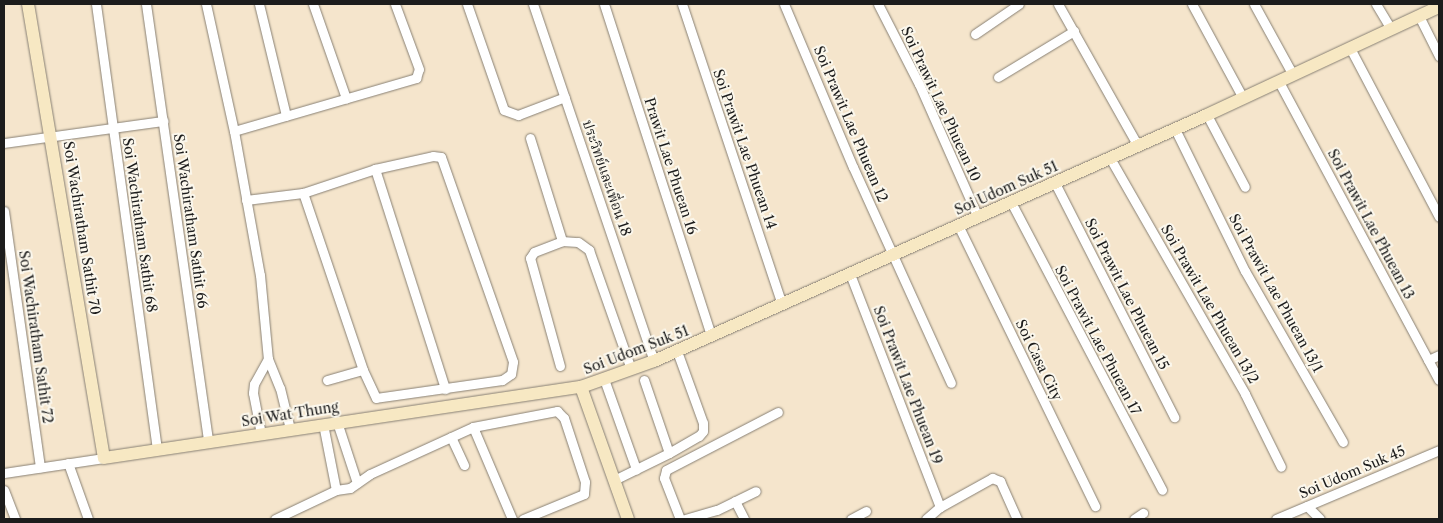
<!DOCTYPE html>
<html>
<head>
<meta charset="utf-8">
<style>
	body { margin:0 }
	#map { position:relative; width:1443px; height:523px; overflow:hidden; background:#f5e5cc; font-family:"Libre Caslon Text","Noto Serif Thai",serif }
	div>[style] { position:absolute }
	.roads { filter:drop-shadow(0 0 1px #888074) drop-shadow(0 0 1px #888074) }
	.street>* { height:9px; margin:-4.5px; padding:0 4.5px; transform-origin:4.5px; border-radius:4.5px; background:#fff }
	.secondary>* { height:12px; margin:-6px; padding:0 6px; transform-origin:6px; border-radius:6px; background:#f7e8c3 }
	span { translate:-50% -50%; white-space:nowrap; text-align:center; line-height:1.15; -webkit-text-stroke:4px #fbf7ec; paint-order:stroke }
	.street-label { font-size:14px; color:#1c1c1c }
	.frame { position:absolute; inset:0; border:5px solid #1c1c1c; pointer-events:none }
</style>
</head>
<body>
<div id="map">
	<div class="roads">
		<div class="street">
			<div style="left:96px;top:4px;width:450px;rotate:82.2deg"></div>
			<div style="left:146px;top:4px;width:442px;rotate:81.9deg"></div>
			<div style="left:206px;top:4px;width:130px;rotate:77.6deg"></div>
			<div style="left:234px;top:131px;width:146px;rotate:79.8deg"></div>
			<div style="left:260px;top:275px;width:84px;rotate:84.6deg"></div>
			<div style="left:268px;top:359px;width:31px;rotate:68deg"></div>
			<div style="left:280px;top:388px;width:42px;rotate:76.3deg"></div>
			<div style="left:259px;top:4px;width:115px;rotate:76.4deg"></div>
			<div style="left:313px;top:4px;width:100px;rotate:70.7deg"></div>
			<div style="left:467px;top:4px;width:112px;rotate:70.8deg"></div>
			<div style="left:504px;top:110px;width:15px;rotate:20deg"></div>
			<div style="left:518px;top:115px;width:50px;rotate:-21deg"></div>
			<div style="left:533px;top:4px;width:377px;rotate:71.3deg"></div>
			<div style="left:604px;top:4px;width:349px;rotate:72.1deg"></div>
			<div style="left:682px;top:4px;width:316px;rotate:71.6deg"></div>
			<div style="left:784px;top:4px;width:177px;rotate:67.1deg"></div>
			<div style="left:853px;top:167px;width:237px;rotate:65.6deg"></div>
			<div style="left:878px;top:4px;width:90px;rotate:62.9deg"></div>
			<div style="left:919px;top:84px;width:145px;rotate:66.1deg"></div>
			<div style="left:1058px;top:4px;width:163px;rotate:60.6deg"></div>
			<div style="left:1192px;top:4px;width:107px;rotate:61.5deg"></div>
			<div style="left:1254px;top:4px;width:81px;rotate:61.2deg"></div>
			<div style="left:1376px;top:4px;width:29px;rotate:59deg"></div>
			<div style="left:1419px;top:16px;width:45px;rotate:63.4deg"></div>
			<div style="left:975px;top:34px;width:53px;rotate:-34.3deg"></div>
			<div style="left:1350px;top:48px;width:191px;rotate:62.2deg"></div>
			<div style="left:998px;top:77px;width:89px;rotate:-31.2deg"></div>
			<div style="left:1279px;top:82px;width:338px;rotate:61.8deg"></div>
			<div style="left:1207px;top:115px;width:81px;rotate:62.2deg"></div>
			<div style="left:1175px;top:129px;width:158px;rotate:63.8deg"></div>
			<div style="left:1245px;top:271px;width:197px;rotate:60.2deg"></div>
			<div style="left:234px;top:131px;width:190px;rotate:-16.2deg"></div>
			<div style="left:416px;top:78px;width:9px;rotate:-72deg"></div>
			<div style="left:419px;top:69px;width:69px;rotate:-110.3deg"></div>
			<div style="left:530px;top:138px;width:108px;rotate:72.7deg"></div>
			<div style="left:562px;top:241px;width:16px;rotate:4deg"></div>
			<div style="left:578px;top:242px;width:14px;rotate:36deg"></div>
			<div style="left:589px;top:250px;width:126px;rotate:70.6deg"></div>
			<div style="left:4px;top:143px;width:161px;rotate:-7.9deg"></div>
			<div style="left:1110px;top:158px;width:272px;rotate:60.2deg"></div>
			<div style="left:1245px;top:394px;width:81px;rotate:63.7deg"></div>
			<div style="left:375px;top:169px;width:231px;rotate:72.3deg"></div>
			<div style="left:1055px;top:183px;width:263px;rotate:63deg"></div>
			<div style="left:246px;top:200px;width:57px;rotate:-7deg"></div>
			<div style="left:303px;top:193px;width:76px;rotate:-18.4deg"></div>
			<div style="left:375px;top:169px;width:59px;rotate:-12.6deg"></div>
			<div style="left:433px;top:156px;width:8px;rotate:7deg"></div>
			<div style="left:441px;top:157px;width:217px;rotate:70.6deg"></div>
			<div style="left:513px;top:362px;width:12px;rotate:99deg"></div>
			<div style="left:511px;top:374px;width:11px;rotate:146deg"></div>
			<div style="left:502px;top:380px;width:127px;rotate:171.9deg"></div>
			<div style="left:376px;top:398px;width:31px;rotate:-115deg"></div>
			<div style="left:363px;top:370px;width:187px;rotate:-108.7deg"></div>
			<div style="left:1011px;top:202px;width:325px;rotate:62.3deg"></div>
			<div style="left:4px;top:211px;width:259px;rotate:82deg"></div>
			<div style="left:958px;top:225px;width:313px;rotate:64deg"></div>
			<div style="left:850px;top:274px;width:250px;rotate:68.9deg"></div>
			<div style="left:1428px;top:360px;width:12px;rotate:-24deg"></div>
			<div style="left:560px;top:366px;width:112px;rotate:-105.5deg"></div>
			<div style="left:530px;top:258px;width:7px;rotate:-56deg"></div>
			<div style="left:534px;top:252px;width:30px;rotate:-21deg"></div>
			<div style="left:604px;top:379px;width:96px;rotate:70.4deg"></div>
			<div style="left:327px;top:380px;width:37px;rotate:-16deg"></div>
			<div style="left:644px;top:380px;width:77px;rotate:71.1deg"></div>
			<div style="left:337px;top:422px;width:64px;rotate:71.8deg"></div>
			<div style="left:323px;top:424px;width:67px;rotate:78.9deg"></div>
			<div style="left:473px;top:427px;width:100px;rotate:67deg"></div>
			<div style="left:261px;top:434px;width:42px;rotate:-101deg"></div>
			<div style="left:253px;top:393px;width:9px;rotate:-84deg"></div>
			<div style="left:254px;top:384px;width:29px;rotate:-61deg"></div>
			<div style="left:451px;top:437px;width:31px;rotate:65deg"></div>
			<div style="left:68px;top:463px;width:59px;rotate:70.3deg"></div>
			<div style="left:4px;top:473px;width:101px;rotate:-8.5deg"></div>
			<div style="left:614px;top:480px;width:61px;rotate:-26.1deg"></div>
			<div style="left:669px;top:453px;width:34px;rotate:-30deg"></div>
			<div style="left:699px;top:436px;width:6px;rotate:-51deg"></div>
			<div style="left:703px;top:431px;width:8px;rotate:-90deg"></div>
			<div style="left:703px;top:423px;width:77px;rotate:-109.9deg"></div>
			<div style="left:4px;top:490px;width:31px;rotate:69deg"></div>
			<div style="left:735px;top:501px;width:20px;rotate:63deg"></div>
			<div style="left:1307px;top:506px;width:18px;rotate:45deg"></div>
			<div style="left:275px;top:519px;width:68px;rotate:-25.4deg"></div>
			<div style="left:336px;top:490px;width:14px;rotate:-8deg"></div>
			<div style="left:350px;top:488px;width:24px;rotate:-35deg"></div>
			<div style="left:370px;top:474px;width:113px;rotate:-24.5deg"></div>
			<div style="left:473px;top:427px;width:86px;rotate:-10.8deg"></div>
			<div style="left:557px;top:411px;width:10px;rotate:45deg"></div>
			<div style="left:564px;top:418px;width:67px;rotate:71.8deg"></div>
			<div style="left:585px;top:482px;width:12px;rotate:95deg"></div>
			<div style="left:584px;top:494px;width:66px;rotate:157.7deg"></div>
			<div style="left:680px;top:519px;width:44px;rotate:-111.3deg"></div>
			<div style="left:664px;top:478px;width:8px;rotate:-76deg"></div>
			<div style="left:666px;top:470px;width:126px;rotate:-27.4deg"></div>
			<div style="left:685px;top:519px;width:33px;rotate:-16deg"></div>
			<div style="left:717px;top:510px;width:43px;rotate:-26deg"></div>
			<div style="left:851px;top:519px;width:17px;rotate:-28deg"></div>
			<div style="left:926px;top:519px;width:18px;rotate:-41deg"></div>
			<div style="left:940px;top:507px;width:60px;rotate:-29.1deg"></div>
			<div style="left:992px;top:478px;width:9px;rotate:21deg"></div>
			<div style="left:1000px;top:481px;width:42px;rotate:65.9deg"></div>
			<div style="left:1134px;top:519px;width:11px;rotate:-34deg"></div>
			<div style="left:1276px;top:519px;width:177px;rotate:-22.9deg"></div>
		</div>
		<div class="secondary">
			<div style="left:28px;top:4px;width:460px;rotate:80.5deg"></div>
			<div style="left:104px;top:458px;width:482px;rotate:-8.5deg"></div>
			<div style="left:581px;top:387px;width:77px;rotate:-19.6deg"></div>
			<div style="left:654px;top:361px;width:605px;rotate:-23.98deg"></div>
			<div style="left:1207px;top:115px;width:256px;rotate:-25deg"></div>
			<div style="left:581px;top:387px;width:140px;rotate:70.4deg"></div>
		</div>
	</div>
	<div class="street-label">
		<span style="left:941px;top:104px;rotate:65deg">Soi Prawit Lae Phuean 10</span>
		<span style="left:851px;top:124px;rotate:67deg">Soi Prawit Lae Phuean 12</span>
		<span style="left:745px;top:149px;rotate:71deg">Soi Prawit Lae Phuean 14</span>
		<span style="left:671px;top:166px;rotate:72deg">Prawit Lae Phuean 16</span>
		<span style="left:607px;top:178px;rotate:71deg">ประวิทย์และเพื่อน 18</span>
		<span style="left:1006px;top:188px;rotate:-24deg">Soi Udom Suk 51</span>
		<span style="left:191px;top:221px;rotate:82deg">Soi Wachiratham Sathit 66</span>
		<span style="left:1371px;top:224px;rotate:62deg">Soi Prawit Lae Phuean 13</span>
		<span style="left:140px;top:225px;rotate:82deg">Soi Wachiratham Sathit 68</span>
		<span style="left:82px;top:228px;rotate:81deg">Soi Wachiratham Sathit 70</span>
		<span style="left:1276px;top:293px;rotate:61deg">Soi Prawit Lae Phuean 13/1</span>
		<span style="left:1127px;top:294px;rotate:63deg">Soi Prawit Lae Phuean 15</span>
		<span style="left:1210px;top:304px;rotate:60deg">Soi Prawit Lae Phuean 13/2</span>
		<span style="left:36px;top:337px;rotate:82deg">Soi Wachiratham Sathit 72</span>
		<span style="left:1098px;top:340px;rotate:62deg">Soi Prawit Lae Phuean 17</span>
		<span style="left:636px;top:350px;rotate:-21deg">Soi Udom Suk 51</span>
		<span style="left:1039px;top:360px;rotate:64deg">Soi Casa City</span>
		<span style="left:908px;top:385px;rotate:69deg">Soi Prawit Lae Phuean 19</span>
		<span style="left:290px;top:414px;rotate:-9deg">Soi Wat Thung</span>
		<span style="left:1352px;top:472px;rotate:-23deg">Soi Udom Suk 45</span>
	</div>
	<div class="frame"></div>
</div>
</body>
</html>
